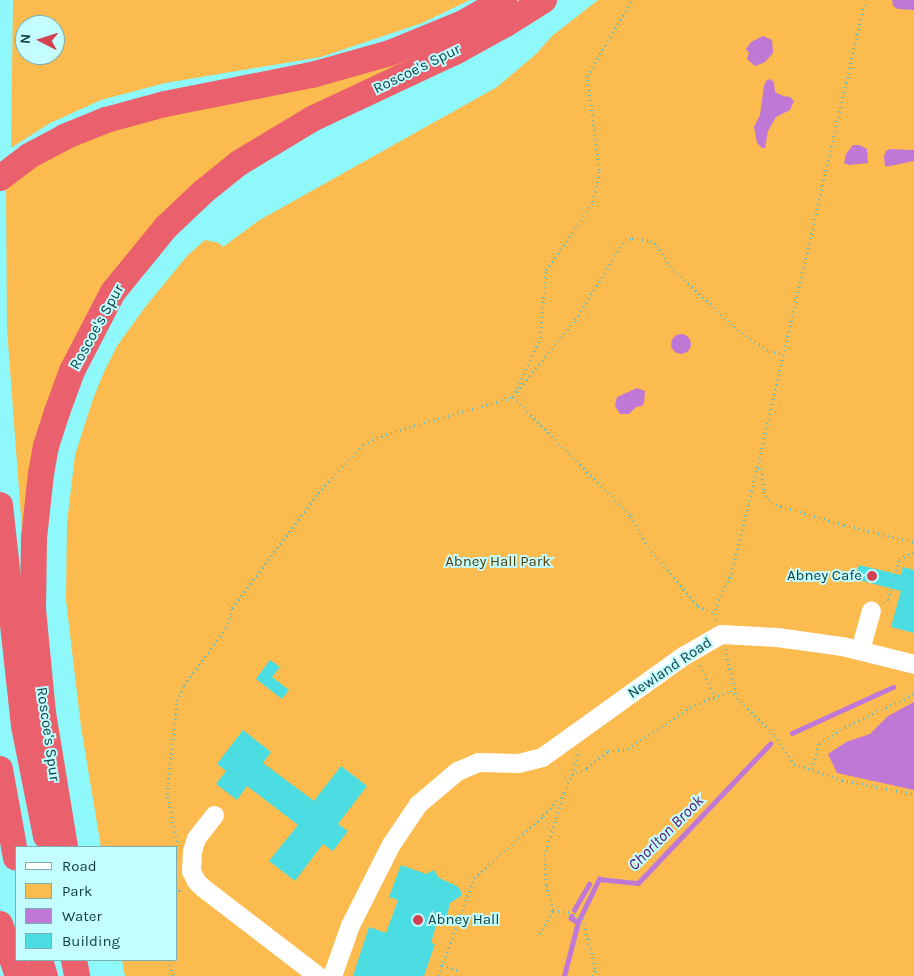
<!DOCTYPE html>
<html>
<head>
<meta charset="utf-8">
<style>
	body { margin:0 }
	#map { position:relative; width:914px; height:976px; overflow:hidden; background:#8ff8fa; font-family:Karla,sans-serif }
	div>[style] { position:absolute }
	.green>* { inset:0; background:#fbbb4e }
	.water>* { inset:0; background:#bf78d5 }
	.round { border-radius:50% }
	.stream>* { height:4.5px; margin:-2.25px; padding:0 2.25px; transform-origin:2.25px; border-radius:2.25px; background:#bf78d5 }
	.building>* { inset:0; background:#4bdde1 }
	.path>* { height:2.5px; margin-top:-1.25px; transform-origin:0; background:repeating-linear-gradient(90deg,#65bcbe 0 1px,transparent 0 5px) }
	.minor>* { height:19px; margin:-9.5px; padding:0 9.5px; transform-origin:9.5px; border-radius:9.5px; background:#fff }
	.highway>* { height:26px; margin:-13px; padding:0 13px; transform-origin:13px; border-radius:13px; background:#ea606c }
	.dots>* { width:14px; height:14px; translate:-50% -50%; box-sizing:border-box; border:2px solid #c3fdff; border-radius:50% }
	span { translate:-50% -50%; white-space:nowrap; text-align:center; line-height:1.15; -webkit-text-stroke:4px #c3fdff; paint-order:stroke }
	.street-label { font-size:15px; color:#0e3d3f }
	.park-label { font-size:15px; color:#563c09 }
	.poi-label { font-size:15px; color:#0e3d3f }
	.right { translate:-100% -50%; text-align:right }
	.left { translate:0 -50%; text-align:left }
	.water-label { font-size:16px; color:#541066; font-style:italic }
	.legend { position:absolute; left:15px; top:846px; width:162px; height:115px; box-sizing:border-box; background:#c3fdff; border:1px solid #7bb0b2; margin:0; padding:6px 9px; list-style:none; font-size:15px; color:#0e3d3f }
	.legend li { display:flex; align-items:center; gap:10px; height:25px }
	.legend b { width:25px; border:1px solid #7bb0b2 }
	.north { position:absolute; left:15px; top:15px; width:50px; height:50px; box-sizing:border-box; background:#c3fdff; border:1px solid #7bb0b2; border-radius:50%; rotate:275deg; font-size:14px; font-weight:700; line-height:20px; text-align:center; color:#0e3d3f }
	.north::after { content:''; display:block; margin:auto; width:18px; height:22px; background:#d14152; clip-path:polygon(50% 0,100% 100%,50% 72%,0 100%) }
</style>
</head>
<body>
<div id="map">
	<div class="green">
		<div style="clip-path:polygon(evenodd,13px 0,470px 0,422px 23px,321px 57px,165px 83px,101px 100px,50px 123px,11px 148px,13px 0,25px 25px,55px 25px,55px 55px,25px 55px,25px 25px)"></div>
		<div style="clip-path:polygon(598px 0,914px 0,914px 976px,125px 976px,122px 960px,176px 960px,176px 847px,101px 847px,81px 727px,66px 600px,67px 523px,75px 455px,93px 399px,104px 372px,117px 346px,146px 306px,187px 256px,205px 240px,219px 243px,223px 247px,258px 221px,497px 87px,536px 54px,552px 36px)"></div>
		<div style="clip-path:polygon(407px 55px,411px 62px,287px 123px,87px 319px,24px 556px,7px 329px,6px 184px,35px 164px,102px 131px)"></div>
	</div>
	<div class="water">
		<div style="clip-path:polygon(892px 0,914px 0,914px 10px,898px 9px,893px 6px)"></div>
		<div style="clip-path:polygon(763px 36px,772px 40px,773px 53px,765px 62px,755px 66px,747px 59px,749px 53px,746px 49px,751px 42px)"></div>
		<div style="clip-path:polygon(770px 79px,774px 82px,775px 92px,783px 96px,790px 97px,794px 101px,790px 110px,776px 117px,768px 131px,765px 148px,762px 148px,757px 143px,754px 127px,760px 115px,764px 86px,766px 81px)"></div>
		<div style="clip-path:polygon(853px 145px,859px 145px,867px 149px,868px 163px,849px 165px,844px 163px,846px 154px)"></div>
		<div style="clip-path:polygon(890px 149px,914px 150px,914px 161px,885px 167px,884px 156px,886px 151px)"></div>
		<div class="round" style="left:671px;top:334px;width:20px;height:20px"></div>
		<div style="clip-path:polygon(637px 388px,645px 391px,644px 403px,642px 406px,636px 407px,629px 414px,620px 414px,615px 406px,617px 397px)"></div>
		<div style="clip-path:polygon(914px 702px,914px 790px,837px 773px,828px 754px,846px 742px,870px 734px,888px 716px)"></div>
	</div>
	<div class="stream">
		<div style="left:792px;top:733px;width:111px;rotate:-24.5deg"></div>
		<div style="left:574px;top:910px;width:30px;rotate:-60deg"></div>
		<div style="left:572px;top:916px;width:2px;rotate:117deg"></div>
		<div style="left:571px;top:918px;width:8px;rotate:30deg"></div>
		<div style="left:564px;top:976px;width:56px;rotate:-75.5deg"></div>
		<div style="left:578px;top:922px;width:48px;rotate:-64deg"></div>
		<div style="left:599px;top:879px;width:39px;rotate:6deg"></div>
		<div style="left:638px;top:883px;width:192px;rotate:-46.5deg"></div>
	</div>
	<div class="building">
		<div style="clip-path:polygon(859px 565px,901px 575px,903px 567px,914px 570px,914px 633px,891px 627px,901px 591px,855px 579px)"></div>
		<div style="clip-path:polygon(270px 660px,280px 667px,272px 677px,289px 690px,282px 699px,256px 679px)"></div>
		<div style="clip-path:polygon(243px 730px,271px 752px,263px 763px,314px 801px,341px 766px,367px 786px,338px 824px,348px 831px,333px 851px,323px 844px,295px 881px,269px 861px,298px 825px,247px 786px,237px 800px,216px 784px,226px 771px,217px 764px)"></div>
		<div style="clip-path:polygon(401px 865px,426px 874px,434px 870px,439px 878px,457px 886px,461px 891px,461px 896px,450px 903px,446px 920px,436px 926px,431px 943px,435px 944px,424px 976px,353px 976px,369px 927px,386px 933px,398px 900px,389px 897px)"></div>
	</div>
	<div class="path">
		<div style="left:517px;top:392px;width:92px;rotate:-51.1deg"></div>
		<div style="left:575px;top:320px;width:94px;rotate:-58deg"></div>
		<div style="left:625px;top:240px;width:7px;rotate:-16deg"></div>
		<div style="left:632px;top:238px;width:18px;rotate:9deg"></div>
		<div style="left:650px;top:241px;width:8px;rotate:30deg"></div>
		<div style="left:657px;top:245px;width:25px;rotate:58deg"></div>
		<div style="left:670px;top:266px;width:88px;rotate:43.6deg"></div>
		<div style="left:734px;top:327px;width:42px;rotate:34.4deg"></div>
		<div style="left:769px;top:351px;width:14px;rotate:12deg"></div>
		<div style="left:513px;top:397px;width:168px;rotate:45.2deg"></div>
		<div style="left:631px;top:516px;width:35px;rotate:61deg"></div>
		<div style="left:648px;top:547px;width:77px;rotate:49.7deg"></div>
		<div style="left:698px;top:606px;width:19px;rotate:25deg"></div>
		<div style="left:758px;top:468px;width:4px;rotate:14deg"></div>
		<div style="left:762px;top:469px;width:22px;rotate:85deg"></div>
		<div style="left:764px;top:491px;width:14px;rotate:60deg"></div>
		<div style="left:771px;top:503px;width:76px;rotate:16.8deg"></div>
		<div style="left:844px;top:525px;width:72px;rotate:13.7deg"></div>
		<div style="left:883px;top:603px;width:6px;rotate:-31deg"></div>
		<div style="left:888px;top:600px;width:42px;rotate:-75deg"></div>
		<div style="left:899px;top:559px;width:16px;rotate:-22deg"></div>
		<div style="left:716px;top:620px;width:5px;rotate:-101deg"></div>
		<div style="left:715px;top:615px;width:15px;rotate:-79deg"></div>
		<div style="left:718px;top:600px;width:29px;rotate:-63deg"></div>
		<div style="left:731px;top:574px;width:109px;rotate:-76.2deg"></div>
		<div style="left:757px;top:468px;width:480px;rotate:-77deg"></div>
		<div style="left:725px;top:649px;width:49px;rotate:76deg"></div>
		<div style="left:700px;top:665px;width:34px;rotate:64deg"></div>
		<div style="left:812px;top:769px;width:27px;rotate:-75deg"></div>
		<div style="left:819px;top:743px;width:31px;rotate:-32deg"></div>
		<div style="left:845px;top:727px;width:76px;rotate:-25.6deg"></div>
		<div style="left:572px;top:775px;width:17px;rotate:-25deg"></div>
		<div style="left:587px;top:768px;width:27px;rotate:-39deg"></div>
		<div style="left:608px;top:751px;width:20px;rotate:-6deg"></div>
		<div style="left:628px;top:749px;width:75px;rotate:-34.1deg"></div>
		<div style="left:690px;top:707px;width:43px;rotate:-21.8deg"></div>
		<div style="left:730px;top:691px;width:63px;rotate:44.4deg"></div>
		<div style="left:775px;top:735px;width:35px;rotate:57deg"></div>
		<div style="left:794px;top:764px;width:51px;rotate:18.4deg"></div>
		<div style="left:842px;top:780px;width:73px;rotate:11deg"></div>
		<div style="left:177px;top:842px;width:49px;rotate:-101.8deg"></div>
		<div style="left:167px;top:794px;width:94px;rotate:-83.9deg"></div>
		<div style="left:177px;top:701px;width:17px;rotate:-66deg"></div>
		<div style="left:184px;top:685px;width:75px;rotate:-54.2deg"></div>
		<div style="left:228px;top:624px;width:16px;rotate:-76deg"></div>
		<div style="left:232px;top:608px;width:144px;rotate:-53.2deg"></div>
		<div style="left:318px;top:493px;width:67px;rotate:-47.4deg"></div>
		<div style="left:363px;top:444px;width:35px;rotate:-22deg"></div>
		<div style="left:395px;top:431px;width:123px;rotate:-16.1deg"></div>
		<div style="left:513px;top:397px;width:65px;rotate:-65.4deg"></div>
		<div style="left:540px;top:338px;width:68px;rotate:-85deg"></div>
		<div style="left:546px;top:270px;width:83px;rotate:-55.3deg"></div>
		<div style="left:593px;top:202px;width:33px;rotate:-79deg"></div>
		<div style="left:599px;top:170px;width:95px;rotate:-97.3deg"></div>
		<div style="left:587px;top:76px;width:88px;rotate:-59.4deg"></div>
		<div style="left:176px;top:895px;width:9px;rotate:-54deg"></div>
		<div style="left:553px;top:910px;width:22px;rotate:8deg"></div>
		<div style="left:575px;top:913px;width:10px;rotate:37deg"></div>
		<div style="left:583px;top:919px;width:54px;rotate:76deg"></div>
		<div style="left:596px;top:971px;width:6px;rotate:121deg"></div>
		<div style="left:540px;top:934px;width:27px;rotate:-62deg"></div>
		<div style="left:553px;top:910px;width:26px;rotate:-106deg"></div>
		<div style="left:546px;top:885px;width:29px;rotate:-94deg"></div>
		<div style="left:544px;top:856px;width:66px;rotate:-72.4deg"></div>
		<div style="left:564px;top:793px;width:25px;rotate:-67deg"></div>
		<div style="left:574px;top:770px;width:20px;rotate:-79deg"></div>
		<div style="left:169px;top:960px;width:17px;rotate:73deg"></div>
		<div style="left:442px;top:965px;width:19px;rotate:18deg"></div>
		<div style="left:438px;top:976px;width:104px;rotate:-69.8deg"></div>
		<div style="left:474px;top:878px;width:93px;rotate:-41.9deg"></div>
		<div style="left:543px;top:816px;width:31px;rotate:-48deg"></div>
	</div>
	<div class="minor">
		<div style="left:860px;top:650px;width:41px;rotate:-74.6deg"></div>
		<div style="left:214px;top:815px;width:29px;rotate:128deg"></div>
		<div style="left:196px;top:838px;width:14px;rotate:107deg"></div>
		<div style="left:192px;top:851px;width:20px;rotate:93deg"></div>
		<div style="left:191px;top:871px;width:11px;rotate:63deg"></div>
		<div style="left:196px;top:881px;width:8px;rotate:45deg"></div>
		<div style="left:202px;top:887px;width:146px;rotate:37.5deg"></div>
		<div style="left:332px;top:976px;width:54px;rotate:-70.6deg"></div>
		<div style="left:350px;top:925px;width:91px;rotate:-63.2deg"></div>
		<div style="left:391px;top:844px;width:48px;rotate:-56deg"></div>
		<div style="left:418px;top:804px;width:51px;rotate:-40.2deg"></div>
		<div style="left:457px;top:771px;width:23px;rotate:-23deg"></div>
		<div style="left:478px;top:762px;width:40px;rotate:1.4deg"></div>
		<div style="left:518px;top:763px;width:25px;rotate:-14deg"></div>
		<div style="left:542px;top:757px;width:171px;rotate:-35.7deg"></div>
		<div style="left:681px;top:657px;width:46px;rotate:-29.9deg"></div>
		<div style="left:721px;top:634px;width:56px;rotate:3.1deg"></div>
		<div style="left:777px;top:637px;width:66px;rotate:7.9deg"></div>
		<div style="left:842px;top:646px;width:74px;rotate:14deg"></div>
	</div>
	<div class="highway">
		<div style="left:0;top:178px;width:36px;rotate:-37deg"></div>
		<div style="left:29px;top:156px;width:40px;rotate:-28deg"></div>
		<div style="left:64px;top:137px;width:45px;rotate:-22deg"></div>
		<div style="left:106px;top:120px;width:61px;rotate:-15.2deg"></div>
		<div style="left:165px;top:104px;width:150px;rotate:-11.2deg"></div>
		<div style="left:312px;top:75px;width:81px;rotate:-15.8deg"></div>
		<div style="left:390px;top:53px;width:79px;rotate:-22.3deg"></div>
		<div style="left:463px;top:23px;width:47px;rotate:-29.3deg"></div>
		<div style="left:0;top:505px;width:222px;rotate:83.8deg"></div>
		<div style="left:24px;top:726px;width:112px;rotate:78.7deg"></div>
		<div style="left:0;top:769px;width:90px;rotate:79.8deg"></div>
		<div style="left:65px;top:847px;width:136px;rotate:-99.3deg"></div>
		<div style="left:43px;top:713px;width:103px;rotate:-95.5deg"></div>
		<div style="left:33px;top:610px;width:72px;rotate:-89.2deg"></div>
		<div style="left:34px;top:538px;width:64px;rotate:-83.8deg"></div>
		<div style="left:41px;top:474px;width:28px;rotate:-80deg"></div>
		<div style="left:46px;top:446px;width:36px;rotate:-72deg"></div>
		<div style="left:57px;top:412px;width:44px;rotate:-69.9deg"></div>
		<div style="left:72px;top:371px;width:89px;rotate:-62.6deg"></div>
		<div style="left:113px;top:292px;width:84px;rotate:-50.8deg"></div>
		<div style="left:166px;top:227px;width:51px;rotate:-43.4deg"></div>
		<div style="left:203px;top:192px;width:46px;rotate:-38.9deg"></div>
		<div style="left:239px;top:163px;width:87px;rotate:-31deg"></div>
		<div style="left:314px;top:118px;width:153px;rotate:-25.1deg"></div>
		<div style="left:453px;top:53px;width:60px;rotate:-28.7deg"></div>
		<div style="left:506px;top:24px;width:45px;rotate:-32.3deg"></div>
		<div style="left:0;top:924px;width:55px;rotate:70.9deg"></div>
		<div style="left:40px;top:960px;width:17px;rotate:73deg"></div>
		<div style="left:74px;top:960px;width:16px;rotate:79deg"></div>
	</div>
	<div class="dots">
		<div style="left:872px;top:576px;background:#d14152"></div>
		<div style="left:418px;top:920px;background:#d14152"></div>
	</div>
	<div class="street-label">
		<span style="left:417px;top:69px;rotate:-26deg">Roscoe's Spur</span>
		<span style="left:97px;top:327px;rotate:-61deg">Roscoe's Spur</span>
		<span style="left:670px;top:668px;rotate:-34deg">Newland Road</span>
		<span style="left:48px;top:734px;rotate:82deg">Roscoe's Spur</span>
	</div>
	<div class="park-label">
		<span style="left:498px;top:562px">Abney Hall Park</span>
	</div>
	<div class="poi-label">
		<span class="right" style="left:862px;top:576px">Abney Cafe</span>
		<span class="left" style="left:428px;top:920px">Abney Hall</span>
	</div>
	<div class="water-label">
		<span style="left:666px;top:833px;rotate:-45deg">Chorlton Brook</span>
	</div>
	<ul class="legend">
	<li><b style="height:6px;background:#fff"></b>Road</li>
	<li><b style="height:14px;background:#fbbb4e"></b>Park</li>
	<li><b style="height:14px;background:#bf78d5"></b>Water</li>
	<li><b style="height:14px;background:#4bdde1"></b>Building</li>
	</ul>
	<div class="north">N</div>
</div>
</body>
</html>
